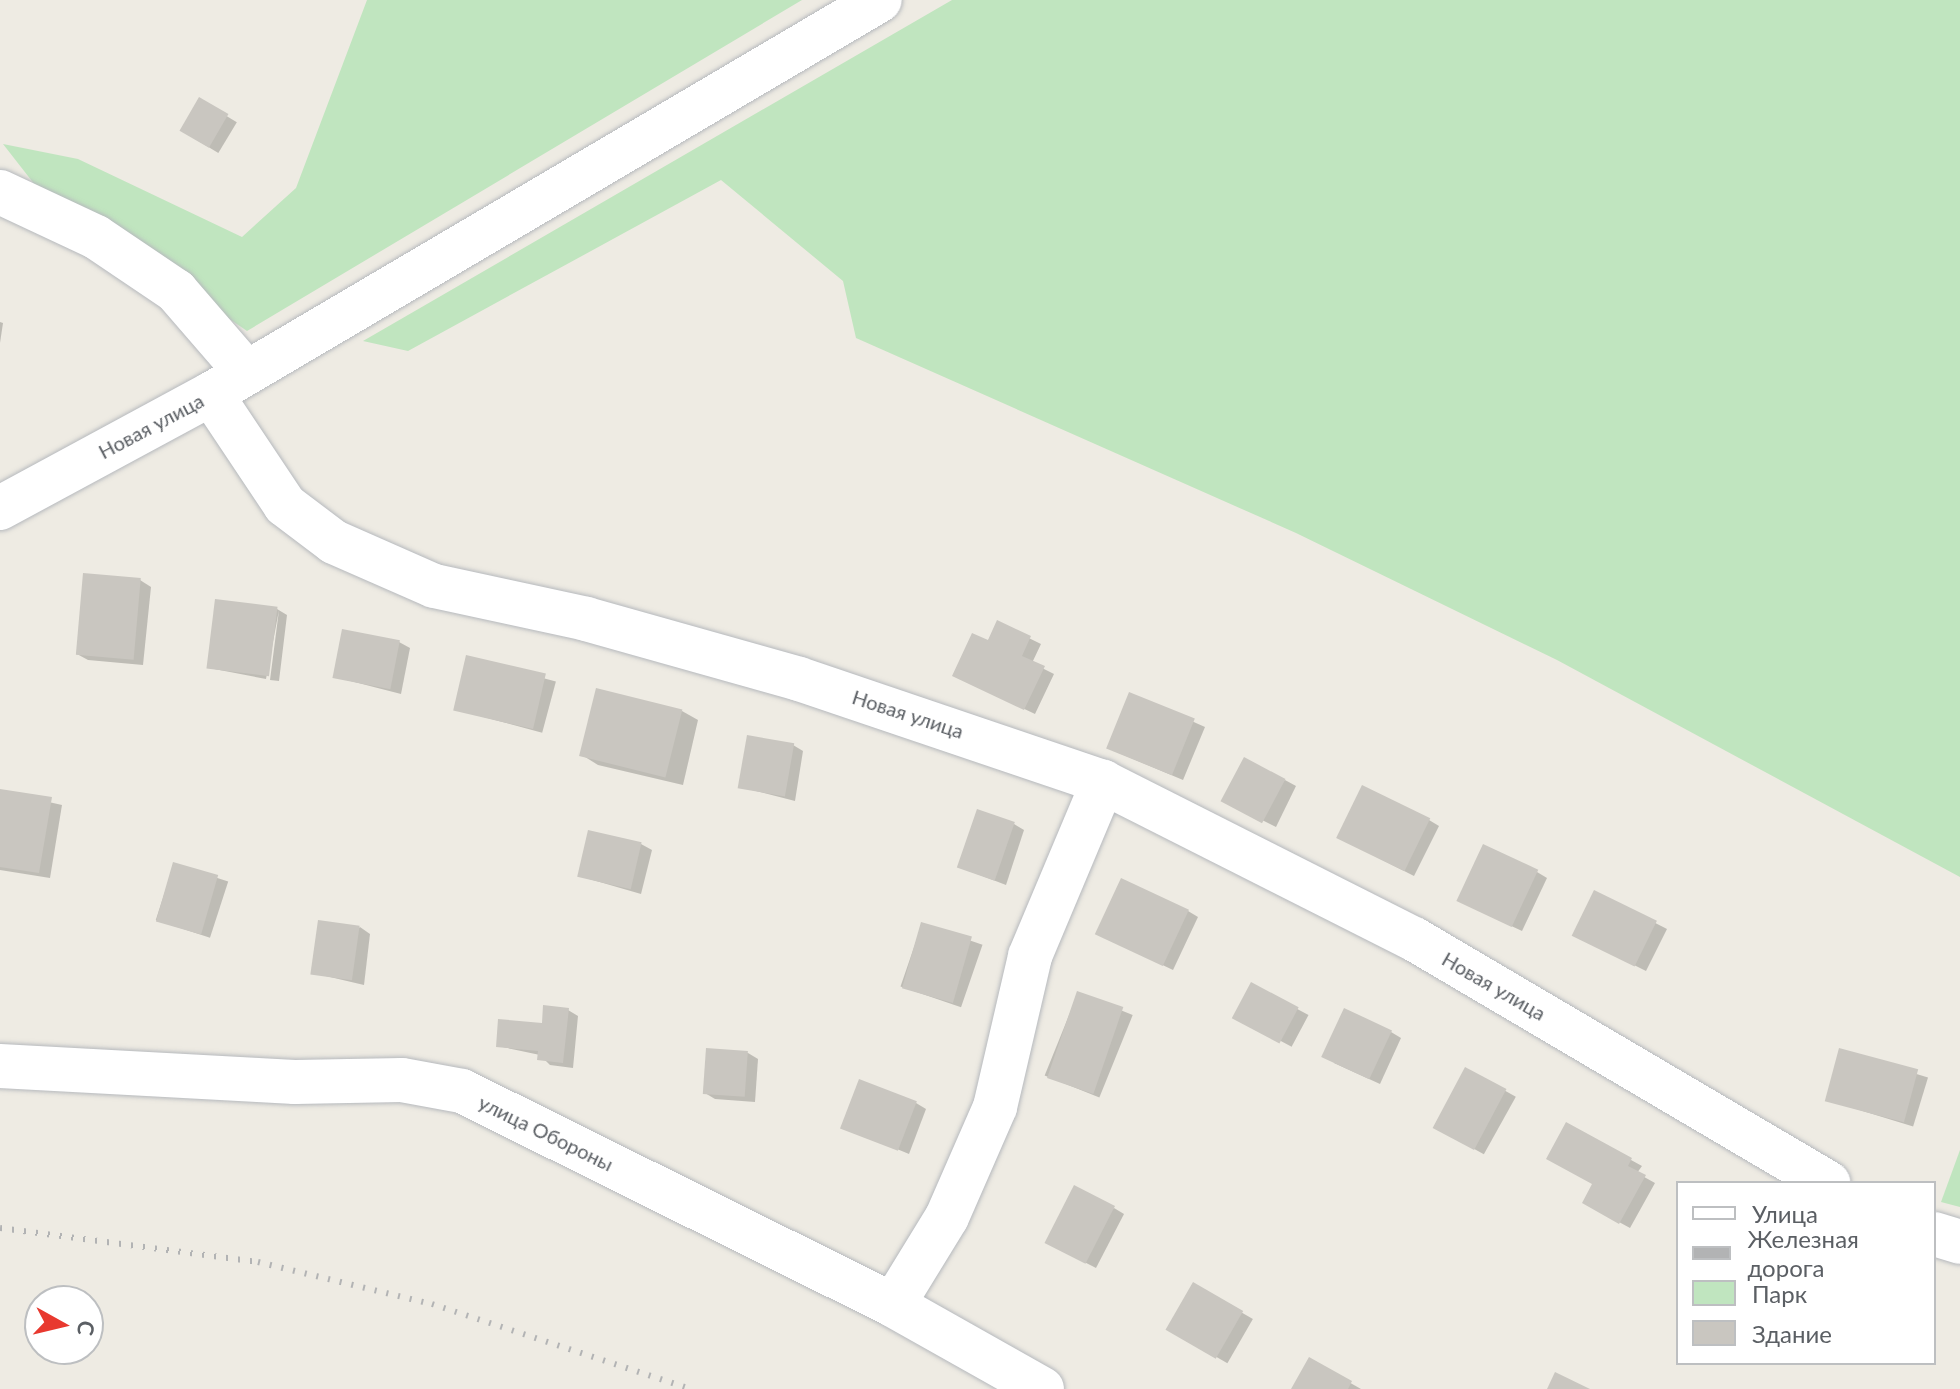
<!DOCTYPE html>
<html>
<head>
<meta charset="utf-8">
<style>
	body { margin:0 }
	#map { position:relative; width:1960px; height:1389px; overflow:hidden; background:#eeebe3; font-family:Lato,sans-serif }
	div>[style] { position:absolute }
	.green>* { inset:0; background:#c0e5bf }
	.shadow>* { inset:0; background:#0003; transform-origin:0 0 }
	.building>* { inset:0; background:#c9c6c0; transform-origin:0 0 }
	.roads { filter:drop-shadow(0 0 2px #b6b9bd) drop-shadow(0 0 2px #b6b9bd) }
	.minor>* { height:44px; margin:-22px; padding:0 22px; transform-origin:22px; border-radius:22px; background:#fff }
	.rail>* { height:6px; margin-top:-3px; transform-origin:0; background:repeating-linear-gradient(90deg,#b2b3b4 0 2px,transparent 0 12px) }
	span { translate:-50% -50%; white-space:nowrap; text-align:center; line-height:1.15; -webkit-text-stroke:8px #fff; paint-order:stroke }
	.street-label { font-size:20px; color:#5b5f64 }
	.legend { position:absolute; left:1676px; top:1181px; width:260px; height:184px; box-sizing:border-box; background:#fff; border:2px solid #bdbfc1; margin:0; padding:10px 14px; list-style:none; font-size:24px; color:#5b5f64 }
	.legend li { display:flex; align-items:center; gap:16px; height:40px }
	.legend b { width:40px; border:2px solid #bdbfc1 }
	.north { position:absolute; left:24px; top:1285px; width:80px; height:80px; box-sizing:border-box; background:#fff; border:2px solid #bdbfc1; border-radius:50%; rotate:98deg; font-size:22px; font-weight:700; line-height:32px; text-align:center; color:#5b5f64 }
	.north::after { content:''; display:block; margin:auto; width:28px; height:36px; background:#e8392f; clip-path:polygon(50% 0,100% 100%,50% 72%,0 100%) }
</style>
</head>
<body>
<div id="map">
	<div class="green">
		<div style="clip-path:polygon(367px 0,802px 0,247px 331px,35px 185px,3px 144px,78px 159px,242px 237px,296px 188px)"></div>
		<div style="clip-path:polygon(952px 0,1960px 0,1960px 877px,1557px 660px,1296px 533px,856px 338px,843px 281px,721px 180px,408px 351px,363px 341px)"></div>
		<div style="clip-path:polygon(1960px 1150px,1960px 1207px,1941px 1202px)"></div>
	</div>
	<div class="shadow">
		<div style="left:200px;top:100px;width:43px;height:36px;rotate:31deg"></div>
		<div style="clip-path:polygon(0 322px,3px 323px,0 343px)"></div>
		<div style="clip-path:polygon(140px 580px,151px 587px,143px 665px,88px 660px,77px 654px)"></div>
		<div style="clip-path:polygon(217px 602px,277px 609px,287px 615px,279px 681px,270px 680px,279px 610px,266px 679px,209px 668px)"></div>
		<div style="clip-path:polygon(998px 623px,1041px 644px,1032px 663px,1054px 674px,1035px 714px,965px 681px)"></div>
		<div style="clip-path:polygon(399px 642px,410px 648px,401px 694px,335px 677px)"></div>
		<div style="left:468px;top:658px;width:91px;height:53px;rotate:15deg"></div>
		<div style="clip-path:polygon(1131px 694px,1205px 727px,1183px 780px,1119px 753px)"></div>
		<div style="clip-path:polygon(682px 711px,698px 720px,683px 785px,598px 765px,582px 755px)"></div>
		<div style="clip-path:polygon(793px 745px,803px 751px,795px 801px,740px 787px)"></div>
		<div style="clip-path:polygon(1285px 780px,1296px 786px,1276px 827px,1234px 806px)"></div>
		<div style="clip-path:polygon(0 791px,62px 805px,50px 878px,0 870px)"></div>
		<div style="clip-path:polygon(1429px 820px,1439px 826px,1414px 876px,1349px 843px)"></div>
		<div style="clip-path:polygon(1014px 824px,1024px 830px,1006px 885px,959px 867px)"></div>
		<div style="clip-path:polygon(641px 844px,652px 850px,641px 894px,579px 876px)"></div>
		<div style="left:174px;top:864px;width:57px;height:59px;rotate:18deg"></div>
		<div style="clip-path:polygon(1537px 872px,1547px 878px,1522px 931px,1469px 906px)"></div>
		<div style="clip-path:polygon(1595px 892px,1667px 929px,1646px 971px,1584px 940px)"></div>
		<div style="clip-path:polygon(1188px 911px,1198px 917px,1173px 970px,1108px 939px)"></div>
		<div style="left:922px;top:924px;width:64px;height:66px;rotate:19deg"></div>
		<div style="clip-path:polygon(360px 927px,370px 934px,364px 985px,313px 973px)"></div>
		<div style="left:1252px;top:985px;width:64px;height:36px;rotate:28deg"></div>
		<div style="left:1078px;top:993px;width:59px;height:89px;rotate:22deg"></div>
		<div style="clip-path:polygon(568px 1010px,578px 1016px,573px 1068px,550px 1065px,540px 1055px,498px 1046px)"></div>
		<div style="clip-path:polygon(1391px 1032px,1401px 1038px,1380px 1084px,1334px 1063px)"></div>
		<div style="clip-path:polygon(708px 1050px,748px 1053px,758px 1059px,755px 1102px,715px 1099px,705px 1093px)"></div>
		<div style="left:1841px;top:1051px;width:91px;height:51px;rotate:17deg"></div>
		<div style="left:1466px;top:1069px;width:57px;height:66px;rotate:29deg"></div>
		<div style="clip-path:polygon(916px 1103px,926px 1109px,909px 1154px,851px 1130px)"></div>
		<div style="clip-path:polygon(1567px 1125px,1642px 1166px,1637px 1173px,1655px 1183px,1630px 1228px,1584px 1203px,1595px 1184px)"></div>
		<div style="clip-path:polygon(1114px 1208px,1124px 1214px,1096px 1268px,1057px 1248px)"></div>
		<div style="left:1194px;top:1285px;width:68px;height:51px;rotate:30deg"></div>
		<div style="clip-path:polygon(1310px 1360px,1361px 1389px,1293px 1389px)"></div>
	</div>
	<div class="building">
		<div style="left:199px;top:97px;width:34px;height:39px;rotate:30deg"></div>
		<div style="left:83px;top:573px;width:58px;height:82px;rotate:5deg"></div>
		<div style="left:215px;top:599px;width:63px;height:70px;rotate:7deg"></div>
		<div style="clip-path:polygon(997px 620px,1031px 636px,1022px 656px,1045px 666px,1024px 710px,952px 676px,972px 633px,988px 640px)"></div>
		<div style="left:342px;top:629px;width:59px;height:50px;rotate:11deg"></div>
		<div style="left:466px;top:655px;width:82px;height:57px;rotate:13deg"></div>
		<div style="left:596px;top:688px;width:89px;height:70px;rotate:14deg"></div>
		<div style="left:1129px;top:692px;width:71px;height:61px;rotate:22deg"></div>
		<div style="left:747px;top:735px;width:48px;height:54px;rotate:10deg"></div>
		<div style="left:1244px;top:757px;width:47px;height:50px;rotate:28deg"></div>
		<div style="left:1362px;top:785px;width:76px;height:59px;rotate:26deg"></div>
		<div style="clip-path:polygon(0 789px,52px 797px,39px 873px,0 867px)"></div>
		<div style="left:977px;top:809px;width:40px;height:62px;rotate:19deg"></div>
		<div style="left:588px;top:830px;width:55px;height:48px;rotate:13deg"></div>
		<div style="left:1483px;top:844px;width:61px;height:63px;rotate:25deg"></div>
		<div style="left:173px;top:862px;width:47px;height:62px;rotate:16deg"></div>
		<div style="left:1121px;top:878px;width:75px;height:62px;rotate:25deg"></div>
		<div style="left:1594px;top:890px;width:70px;height:51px;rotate:26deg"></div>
		<div style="left:318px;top:920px;width:42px;height:55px;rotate:8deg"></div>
		<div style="left:921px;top:922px;width:53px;height:69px;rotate:16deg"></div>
		<div style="left:1251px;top:982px;width:54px;height:41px;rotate:28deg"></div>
		<div style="left:1077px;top:991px;width:49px;height:92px;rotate:19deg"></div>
		<div style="clip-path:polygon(543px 1005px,569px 1008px,563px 1063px,537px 1060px,538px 1051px,496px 1047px,498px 1019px,542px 1023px)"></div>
		<div style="left:1344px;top:1008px;width:53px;height:54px;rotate:25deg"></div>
		<div style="left:706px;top:1048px;width:42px;height:46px;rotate:4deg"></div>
		<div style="left:1839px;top:1048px;width:82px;height:55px;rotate:15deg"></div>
		<div style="left:1465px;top:1067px;width:47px;height:69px;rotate:28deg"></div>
		<div style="left:859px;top:1079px;width:62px;height:53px;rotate:21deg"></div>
		<div style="clip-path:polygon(1566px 1122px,1632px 1158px,1628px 1166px,1646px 1175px,1619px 1224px,1582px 1203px,1592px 1184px,1546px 1159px)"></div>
		<div style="left:1074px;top:1185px;width:46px;height:65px;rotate:27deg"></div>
		<div style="left:1193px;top:1282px;width:58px;height:55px;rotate:30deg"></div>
		<div style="clip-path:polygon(1309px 1357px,1352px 1381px,1348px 1389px,1291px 1389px)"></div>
		<div style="clip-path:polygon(1555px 1372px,1590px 1389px,1547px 1389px)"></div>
	</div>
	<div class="roads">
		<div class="minor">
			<div style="left:0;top:192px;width:106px;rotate:25.1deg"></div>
			<div style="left:96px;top:237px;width:97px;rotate:34deg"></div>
			<div style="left:176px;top:291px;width:106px;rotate:49.2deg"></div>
			<div style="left:211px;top:394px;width:133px;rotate:56.3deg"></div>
			<div style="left:285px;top:505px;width:61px;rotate:37.1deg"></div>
			<div style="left:334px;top:542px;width:109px;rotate:23.7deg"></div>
			<div style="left:434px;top:586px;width:156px;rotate:12.2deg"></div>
			<div style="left:586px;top:619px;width:221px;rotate:15.7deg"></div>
			<div style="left:799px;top:679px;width:321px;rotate:18.7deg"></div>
			<div style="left:1103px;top:782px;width:348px;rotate:26.8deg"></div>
			<div style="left:1414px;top:939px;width:481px;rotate:30.5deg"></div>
			<div style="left:0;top:508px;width:240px;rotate:-28.4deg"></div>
			<div style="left:211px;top:394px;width:776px;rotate:-30.5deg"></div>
			<div style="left:0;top:1066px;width:295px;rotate:3.1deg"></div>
			<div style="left:295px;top:1082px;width:107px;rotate:-1.1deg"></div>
			<div style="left:402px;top:1080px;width:61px;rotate:10.4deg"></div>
			<div style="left:462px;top:1091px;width:481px;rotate:26.4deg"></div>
			<div style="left:893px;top:1305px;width:171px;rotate:29.4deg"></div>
			<div style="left:1934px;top:1234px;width:27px;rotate:17deg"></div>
			<div style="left:893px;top:1305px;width:103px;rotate:-58.5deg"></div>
			<div style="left:947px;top:1217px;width:120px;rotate:-66.4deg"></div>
			<div style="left:995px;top:1107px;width:155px;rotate:-76.9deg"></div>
			<div style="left:1030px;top:956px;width:189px;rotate:-67.2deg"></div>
		</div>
	</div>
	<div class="rail">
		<div style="left:0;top:1228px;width:260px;rotate:7.5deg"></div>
		<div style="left:258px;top:1262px;width:179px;rotate:13.6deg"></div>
		<div style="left:432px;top:1304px;width:272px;rotate:18.2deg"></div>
	</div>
	<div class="street-label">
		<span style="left:151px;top:426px;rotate:-28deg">Новая улица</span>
		<span style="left:908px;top:714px;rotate:18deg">Новая улица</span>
		<span style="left:1494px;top:986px;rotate:30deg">Новая улица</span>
		<span style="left:546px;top:1133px;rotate:26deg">улица Обороны</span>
	</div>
	<ul class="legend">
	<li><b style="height:10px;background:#fff"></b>Улица</li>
	<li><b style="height:10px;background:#b2b3b4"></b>Железная дорога</li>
	<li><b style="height:22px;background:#c0e5bf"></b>Парк</li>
	<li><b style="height:22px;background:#c9c6c0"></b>Здание</li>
	</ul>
	<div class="north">С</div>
</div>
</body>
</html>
